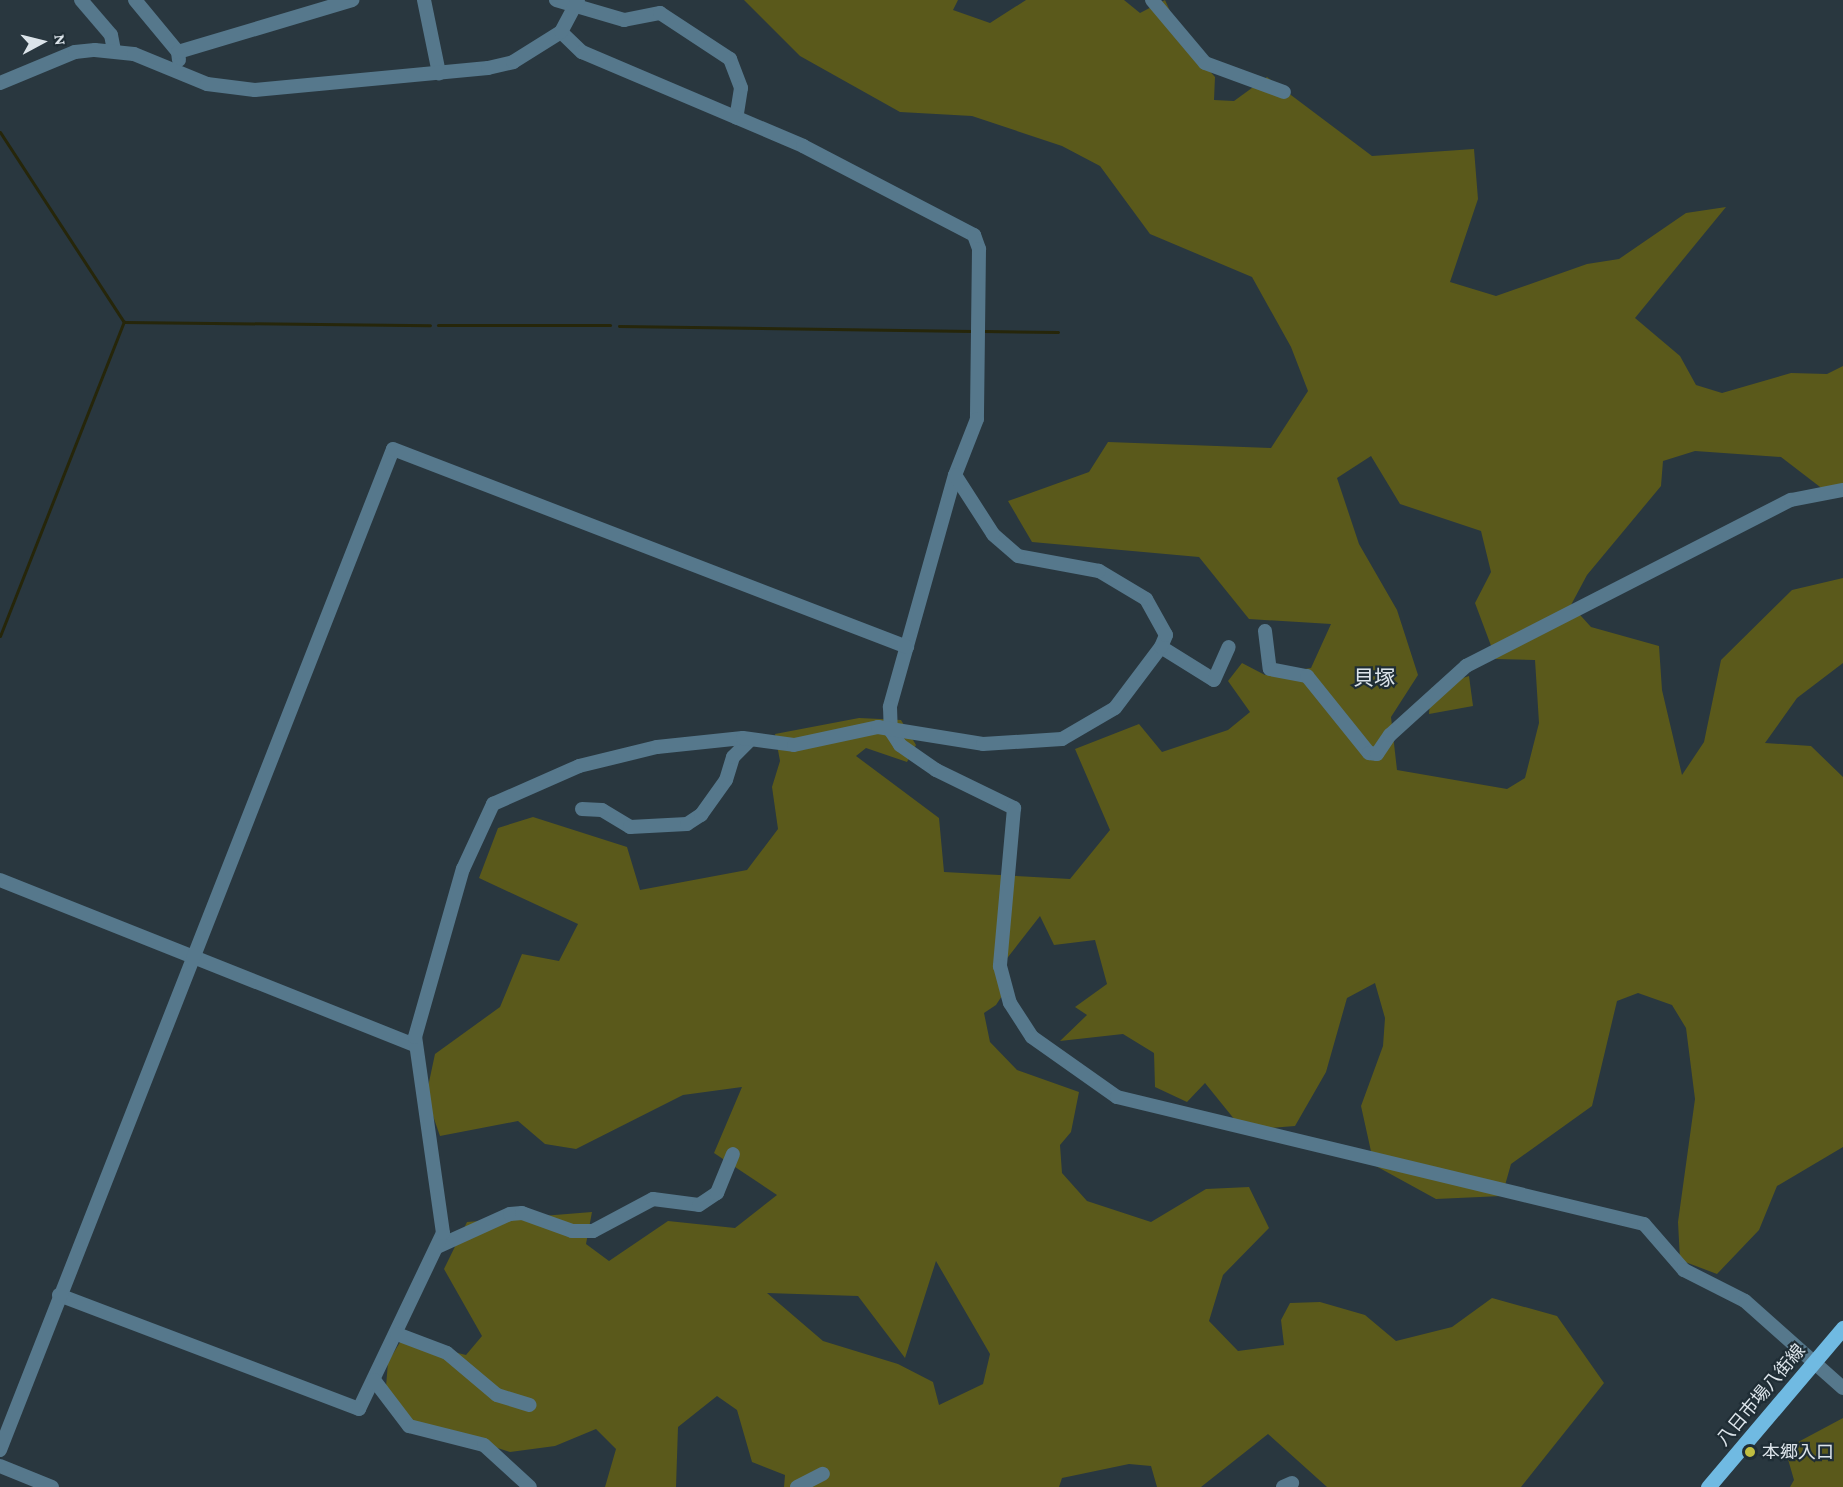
<!DOCTYPE html>
<html>
<head>
<meta charset="utf-8">
<style>
	body { margin:0 }
	#map { position:relative; width:1843px; height:1487px; overflow:hidden; background:#29373f; font-family:"Crimson Pro","Noto Sans JP",serif }
	div>[style] { position:absolute }
	.green>* { inset:0; background:#5a591b }
	.stream>* { height:3px; margin:-1.5px; padding:0 1.5px; transform-origin:1.5px; border-radius:1.5px; background:#26260a }
	.minor>* { height:14px; margin:-7px; padding:0 7px; transform-origin:7px; border-radius:7px; background:#56788c }
	.major>* { height:15px; margin:-7.5px; padding:0 7.5px; transform-origin:7.5px; border-radius:7.5px; background:#70bae2 }
	.dots>* { width:16px; height:16px; translate:-50% -50%; box-sizing:border-box; border:3px solid #1f2d35; border-radius:50% }
	span { translate:-50% -50%; white-space:nowrap; text-align:center; line-height:1.15; -webkit-text-stroke:4.5px #1f2d35; paint-order:stroke }
	.street-label { font-size:18px; color:#dce4ea }
	.poi-label { font-size:18px; color:#dce4ea }
	.left { translate:0 -50%; text-align:left }
	.quarter-label { font-size:21px; color:#dce4ea }
	.north { position:absolute; left:12px; top:12px; width:60px; height:60px; -webkit-text-stroke:4px #1f2d35; paint-order:stroke; rotate:83deg; font-size:16px; font-weight:700; line-height:24px; text-align:center; color:#dce4ea }
	.north::after { content:''; display:block; margin:auto; width:21px; height:27px; background:#dce4ea; clip-path:polygon(50% 0,100% 100%,50% 72%,0 100%) }
</style>
</head>
<body>
<div id="map">
	<div class="green">
		<div style="clip-path:polygon(evenodd,744px 0,958px 0,953px 10px,990px 23px,1026px 0,1124px 0,1140px 13px,1165px 0,1184px 42px,1215px 77px,1214px 100px,1234px 101px,1267px 77px,1372px 156px,1474px 149px,1478px 199px,1450px 282px,1496px 296px,1587px 264px,1619px 259px,1686px 213px,1726px 207px,1635px 318px,1680px 356px,1696px 385px,1722px 393px,1791px 373px,1827px 374px,1843px 366px,1843px 485px,1824px 490px,1781px 457px,1695px 451px,1663px 461px,1661px 486px,1587px 575px,1571px 605px,1591px 627px,1659px 646px,1662px 690px,1682px 775px,1704px 742px,1721px 660px,1792px 590px,1843px 578px,1843px 663px,1797px 698px,1765px 743px,1811px 746px,1843px 777px,1843px 1147px,1777px 1186px,1759px 1230px,1717px 1274px,1680px 1260px,1678px 1222px,1695px 1099px,1686px 1028px,1672px 1005px,1638px 993px,1617px 1001px,1592px 1106px,1511px 1164px,1502px 1196px,1436px 1199px,1374px 1165px,1361px 1106px,1383px 1046px,1385px 1018px,1375px 983px,1347px 998px,1326px 1072px,1295px 1126px,1243px 1130px,1205px 1083px,1187px 1102px,1155px 1087px,1154px 1053px,1123px 1034px,1060px 1041px,1087px 1015px,1075px 1007px,1107px 984px,1095px 940px,1054px 945px,1040px 916px,1005px 961px,1009px 985px,996px 1005px,984px 1013px,990px 1042px,1017px 1070px,1079px 1092px,1071px 1132px,1060px 1145px,1062px 1173px,1087px 1201px,1151px 1222px,1206px 1189px,1249px 1187px,1269px 1228px,1223px 1275px,1209px 1321px,1238px 1351px,1284px 1345px,1281px 1320px,1290px 1303px,1320px 1302px,1365px 1315px,1396px 1341px,1452px 1327px,1492px 1298px,1557px 1316px,1604px 1383px,1521px 1487px,1327px 1487px,1268px 1434px,1201px 1487px,1157px 1487px,1151px 1466px,1129px 1464px,1062px 1478px,1059px 1487px,784px 1487px,785px 1475px,752px 1462px,737px 1410px,717px 1396px,678px 1427px,676px 1487px,605px 1487px,616px 1449px,596px 1429px,555px 1446px,510px 1452px,410px 1420px,386px 1387px,388px 1362px,402px 1339px,466px 1355px,482px 1336px,444px 1269px,467px 1222px,592px 1212px,586px 1244px,609px 1261px,668px 1221px,735px 1228px,777px 1195px,714px 1153px,742px 1087px,683px 1095px,576px 1149px,545px 1144px,518px 1121px,440px 1136px,426px 1096px,435px 1054px,500px 1007px,522px 954px,559px 961px,578px 924px,479px 878px,498px 828px,533px 817px,627px 847px,640px 890px,747px 870px,778px 829px,772px 787px,780px 761px,775px 734px,859px 718px,901px 720px,916px 745px,907px 762px,866px 748px,856px 756px,939px 818px,944px 872px,1070px 879px,1110px 830px,1075px 749px,1139px 724px,1162px 752px,1228px 730px,1250px 712px,1228px 681px,1242px 663px,1265px 675px,1311px 668px,1331px 624px,1249px 619px,1199px 557px,1032px 542px,1008px 501px,1089px 472px,1108px 442px,1271px 448px,1308px 391px,1291px 347px,1252px 277px,1150px 234px,1100px 166px,1062px 146px,972px 116px,900px 112px,800px 56px,744px 0,1371px 456px,1400px 504px,1481px 531px,1491px 572px,1475px 603px,1496px 659px,1535px 660px,1539px 723px,1525px 778px,1507px 789px,1397px 770px,1391px 717px,1418px 675px,1397px 610px,1359px 544px,1337px 478px,1371px 456px,744px 0,936px 1261px,990px 1354px,983px 1384px,939px 1405px,933px 1382px,898px 1364px,823px 1341px,767px 1293px,858px 1296px,905px 1358px,936px 1261px)"></div>
		<div style="clip-path:polygon(1469px 676px,1473px 706px,1429px 714px,1431px 688px)"></div>
		<div style="clip-path:polygon(1843px 1418px,1843px 1487px,1790px 1487px,1794px 1480px,1785px 1449px)"></div>
	</div>
	<div class="stream">
		<div style="left:0;top:132px;width:227px;rotate:56.9deg"></div>
		<div style="left:124px;top:322px;width:306px;rotate:0.6deg"></div>
		<div style="left:438px;top:325px;width:172px"></div>
		<div style="left:619px;top:326px;width:353px;rotate:0.8deg"></div>
		<div style="left:984px;top:331px;width:74px;rotate:0.8deg"></div>
		<div style="left:0;top:636px;width:338px;rotate:-68.5deg"></div>
	</div>
	<div class="minor">
		<div style="left:81px;top:0;width:46px;rotate:49.4deg"></div>
		<div style="left:111px;top:35px;width:16px;rotate:79deg"></div>
		<div style="left:135px;top:0;width:67px;rotate:50.4deg"></div>
		<div style="left:178px;top:52px;width:8px;rotate:83deg"></div>
		<div style="left:424px;top:0;width:75px;rotate:78.4deg"></div>
		<div style="left:556px;top:0;width:71px;rotate:16.4deg"></div>
		<div style="left:624px;top:20px;width:37px;rotate:-11deg"></div>
		<div style="left:660px;top:13px;width:84px;rotate:33.3deg"></div>
		<div style="left:730px;top:59px;width:31px;rotate:69deg"></div>
		<div style="left:741px;top:88px;width:30px;rotate:99deg"></div>
		<div style="left:1152px;top:0;width:82px;rotate:49.9deg"></div>
		<div style="left:1205px;top:63px;width:84px;rotate:20.2deg"></div>
		<div style="left:561px;top:32px;width:29px;rotate:44deg"></div>
		<div style="left:582px;top:52px;width:240px;rotate:23deg"></div>
		<div style="left:803px;top:146px;width:193px;rotate:27.5deg"></div>
		<div style="left:974px;top:235px;width:15px;rotate:70deg"></div>
		<div style="left:979px;top:249px;width:170px;rotate:90.7deg"></div>
		<div style="left:977px;top:419px;width:60px;rotate:111.4deg"></div>
		<div style="left:955px;top:475px;width:241px;rotate:105.7deg"></div>
		<div style="left:890px;top:707px;width:24px;rotate:88deg"></div>
		<div style="left:891px;top:731px;width:17px;rotate:57deg"></div>
		<div style="left:900px;top:745px;width:44px;rotate:34.8deg"></div>
		<div style="left:936px;top:770px;width:87px;rotate:26deg"></div>
		<div style="left:1014px;top:808px;width:159px;rotate:95.1deg"></div>
		<div style="left:1000px;top:966px;width:38px;rotate:75deg"></div>
		<div style="left:1010px;top:1003px;width:40px;rotate:57.1deg"></div>
		<div style="left:1032px;top:1037px;width:104px;rotate:35.2deg"></div>
		<div style="left:1117px;top:1097px;width:542px;rotate:13.55deg"></div>
		<div style="left:1644px;top:1224px;width:61px;rotate:49deg"></div>
		<div style="left:1684px;top:1270px;width:68px;rotate:26.9deg"></div>
		<div style="left:1745px;top:1301px;width:131px;rotate:41.6deg"></div>
		<div style="left:178px;top:52px;width:182px;rotate:-16.6deg"></div>
		<div style="left:0;top:83px;width:81px;rotate:-22.5deg"></div>
		<div style="left:75px;top:52px;width:20px;rotate:-6deg"></div>
		<div style="left:95px;top:50px;width:39px;rotate:6deg"></div>
		<div style="left:134px;top:54px;width:79px;rotate:22.3deg"></div>
		<div style="left:207px;top:84px;width:48px;rotate:7.1deg"></div>
		<div style="left:255px;top:90px;width:234px;rotate:-5.4deg"></div>
		<div style="left:488px;top:68px;width:26px;rotate:-13deg"></div>
		<div style="left:513px;top:62px;width:57px;rotate:-32deg"></div>
		<div style="left:561px;top:32px;width:36px;rotate:-62deg"></div>
		<div style="left:1265px;top:631px;width:38px;rotate:83deg"></div>
		<div style="left:1270px;top:669px;width:38px;rotate:11deg"></div>
		<div style="left:1307px;top:676px;width:99px;rotate:51.2deg"></div>
		<div style="left:1369px;top:753px;width:8px;rotate:7deg"></div>
		<div style="left:1377px;top:754px;width:23px;rotate:-56deg"></div>
		<div style="left:1390px;top:735px;width:103px;rotate:-42.2deg"></div>
		<div style="left:1466px;top:666px;width:365px;rotate:-27.1deg"></div>
		<div style="left:1791px;top:500px;width:53px;rotate:-10.9deg"></div>
		<div style="left:1161px;top:647px;width:62px;rotate:31.9deg"></div>
		<div style="left:1214px;top:680px;width:36px;rotate:-66deg"></div>
		<div style="left:582px;top:809px;width:20px;rotate:3deg"></div>
		<div style="left:602px;top:810px;width:33px;rotate:31deg"></div>
		<div style="left:630px;top:827px;width:57px;rotate:-3deg"></div>
		<div style="left:687px;top:824px;width:17px;rotate:-33deg"></div>
		<div style="left:701px;top:815px;width:43px;rotate:-54.5deg"></div>
		<div style="left:726px;top:780px;width:24px;rotate:-73deg"></div>
		<div style="left:733px;top:757px;width:24px;rotate:-45deg"></div>
		<div style="left:0;top:880px;width:446px;rotate:21.7deg"></div>
		<div style="left:439px;top:1246px;width:78px;rotate:-24.3deg"></div>
		<div style="left:510px;top:1214px;width:12px;rotate:-5deg"></div>
		<div style="left:522px;top:1213px;width:53px;rotate:19.8deg"></div>
		<div style="left:572px;top:1231px;width:21px"></div>
		<div style="left:593px;top:1231px;width:68px;rotate:-28.1deg"></div>
		<div style="left:653px;top:1199px;width:46px;rotate:7.4deg"></div>
		<div style="left:699px;top:1205px;width:22px;rotate:-34deg"></div>
		<div style="left:717px;top:1193px;width:42px;rotate:-67.7deg"></div>
		<div style="left:59px;top:1295px;width:321px;rotate:20.8deg"></div>
		<div style="left:359px;top:1409px;width:195px;rotate:-64.5deg"></div>
		<div style="left:443px;top:1233px;width:198px;rotate:-98.1deg"></div>
		<div style="left:415px;top:1037px;width:175px;rotate:-74.1deg"></div>
		<div style="left:463px;top:869px;width:72px;rotate:-65.2deg"></div>
		<div style="left:493px;top:804px;width:94px;rotate:-23.8deg"></div>
		<div style="left:579px;top:766px;width:80px;rotate:-13.7deg"></div>
		<div style="left:657px;top:747px;width:86px;rotate:-6deg"></div>
		<div style="left:743px;top:738px;width:51px;rotate:7.8deg"></div>
		<div style="left:794px;top:745px;width:86px;rotate:-12.1deg"></div>
		<div style="left:878px;top:727px;width:106px;rotate:9.2deg"></div>
		<div style="left:983px;top:744px;width:79px;rotate:-3.6deg"></div>
		<div style="left:1062px;top:739px;width:61px;rotate:-30.3deg"></div>
		<div style="left:1115px;top:708px;width:76px;rotate:-53deg"></div>
		<div style="left:1161px;top:647px;width:13px;rotate:-67deg"></div>
		<div style="left:1166px;top:635px;width:41px;rotate:-119.1deg"></div>
		<div style="left:1146px;top:599px;width:55px;rotate:-149.2deg"></div>
		<div style="left:1099px;top:571px;width:82px;rotate:-169.5deg"></div>
		<div style="left:1018px;top:556px;width:33px;rotate:-139deg"></div>
		<div style="left:993px;top:534px;width:70px;rotate:-122.8deg"></div>
		<div style="left:397px;top:1334px;width:53px;rotate:20.8deg"></div>
		<div style="left:447px;top:1353px;width:65px;rotate:40deg"></div>
		<div style="left:497px;top:1395px;width:34px;rotate:17deg"></div>
		<div style="left:374px;top:1380px;width:58px;rotate:52.7deg"></div>
		<div style="left:409px;top:1426px;width:77px;rotate:14.2deg"></div>
		<div style="left:484px;top:1445px;width:62px;rotate:42.4deg"></div>
		<div style="left:0;top:1450px;width:1075px;rotate:-68.56deg"></div>
		<div style="left:393px;top:449px;width:551px;rotate:21.07deg"></div>
		<div style="left:0;top:1466px;width:56px;rotate:22deg"></div>
		<div style="left:797px;top:1487px;width:29px;rotate:-27deg"></div>
		<div style="left:1283px;top:1487px;width:10px;rotate:-24deg"></div>
	</div>
	<div class="major">
		<div style="left:1708px;top:1487px;width:209px;rotate:-49.7deg"></div>
	</div>
	<div class="dots">
		<div style="left:1750px;top:1452px;background:#c0be41"></div>
	</div>
	<div class="street-label">
		<span style="left:1761px;top:1395px;rotate:-50deg">八日市場八街線</span>
	</div>
	<div class="poi-label">
		<span class="left" style="left:1762px;top:1452px">本郷入口</span>
	</div>
	<div class="quarter-label">
		<span style="left:1374px;top:678px">貝塚</span>
	</div>
	<div class="north">N</div>
</div>
</body>
</html>
